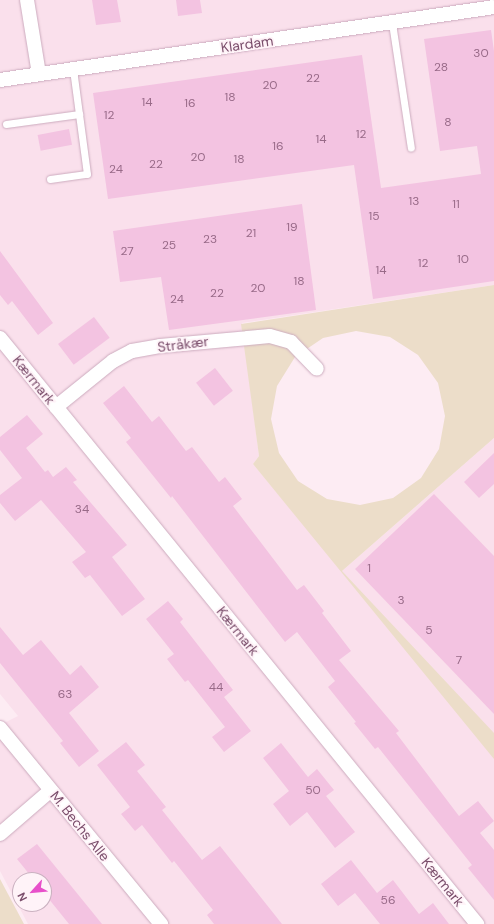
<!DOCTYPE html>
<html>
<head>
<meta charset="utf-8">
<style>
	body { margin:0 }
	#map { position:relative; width:494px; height:924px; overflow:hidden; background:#fdecf3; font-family:"DM Sans",sans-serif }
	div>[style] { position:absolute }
	.residential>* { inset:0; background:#fae0ec }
	.green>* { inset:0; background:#ecddc9 }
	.building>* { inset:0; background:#f3c3e1; transform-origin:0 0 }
	.roads { filter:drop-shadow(0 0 1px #ccabbe) drop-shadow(0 0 1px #ccabbe) }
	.service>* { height:7px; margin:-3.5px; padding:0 3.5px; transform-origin:3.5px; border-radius:3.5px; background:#fff }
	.minor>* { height:14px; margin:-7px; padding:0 7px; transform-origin:7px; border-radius:7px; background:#fff }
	span { translate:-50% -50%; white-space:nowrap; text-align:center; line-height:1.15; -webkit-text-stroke:3.5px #fff3f8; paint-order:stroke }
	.number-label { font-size:12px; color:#986a88 }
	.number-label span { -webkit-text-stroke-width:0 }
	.street-label { font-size:14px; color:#7a4d6b }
	.north { position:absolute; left:12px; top:872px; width:40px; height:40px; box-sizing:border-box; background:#fff3f8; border:1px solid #cab1c0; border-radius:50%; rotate:243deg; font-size:11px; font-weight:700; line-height:16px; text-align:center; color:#7a4d6b }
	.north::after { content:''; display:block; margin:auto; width:14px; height:18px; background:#e850ca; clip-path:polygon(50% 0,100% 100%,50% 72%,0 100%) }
</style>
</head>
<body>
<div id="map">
	<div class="residential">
		<div style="clip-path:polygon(evenodd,0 0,494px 0,494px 285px,242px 323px,259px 456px,253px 464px,342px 571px,494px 438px,494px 924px,28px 924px,0 871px,0 725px,18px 716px,0 694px,0 0,20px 880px,44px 880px,44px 904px,20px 904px,20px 880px)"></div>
	</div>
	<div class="green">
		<div style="clip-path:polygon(evenodd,494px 285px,494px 438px,342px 571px,494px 733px,494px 759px,253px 464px,259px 456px,241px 324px,494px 285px,356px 331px,390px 337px,418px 355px,438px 383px,445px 416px,439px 449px,421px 478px,393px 498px,360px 505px,327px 499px,298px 481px,279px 453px,271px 419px,277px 386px,295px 357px,323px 338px,356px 331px)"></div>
		<div style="clip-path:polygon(0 879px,24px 924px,0 924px)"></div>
	</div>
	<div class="building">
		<div style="clip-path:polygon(92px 0,117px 0,121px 22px,96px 25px)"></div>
		<div style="clip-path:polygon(176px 0,200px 0,202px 13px,178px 16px)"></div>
		<div style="clip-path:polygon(491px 30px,494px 51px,494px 281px,373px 299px,354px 165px,108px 199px,93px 93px,362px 55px,381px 188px,481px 174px,477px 146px,440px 151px,424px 39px)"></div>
		<div style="left:69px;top:129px;width:16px;height:32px;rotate:79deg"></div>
		<div style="clip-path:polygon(302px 204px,316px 310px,169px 330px,161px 277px,120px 282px,113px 231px)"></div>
		<div style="clip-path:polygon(0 251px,53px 323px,38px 335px,12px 301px,8px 305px,0 295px)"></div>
		<div style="left:94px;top:317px;width:26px;height:45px;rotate:53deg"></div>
		<div style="left:215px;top:368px;width:29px;height:24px;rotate:52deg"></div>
		<div style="clip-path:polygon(124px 386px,152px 422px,159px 416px,186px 451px,192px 447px,219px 482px,225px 477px,242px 499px,233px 506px,297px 590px,304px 585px,324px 611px,322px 613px,351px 651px,339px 660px,399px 731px,396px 733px,459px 816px,478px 801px,494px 821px,480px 833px,494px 850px,494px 900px,468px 868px,472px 865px,378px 747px,375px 749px,354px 723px,356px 722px,328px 687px,335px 681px,297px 632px,285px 642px,172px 496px,171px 498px,126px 442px,131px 438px,103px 403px)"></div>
		<div style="clip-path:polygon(27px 415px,43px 434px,26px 448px,45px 472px,48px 470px,53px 477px,66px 467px,77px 480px,73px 482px,127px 545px,112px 557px,145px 599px,122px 616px,90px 575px,85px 578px,72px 562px,86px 552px,41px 500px,15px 521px,0 503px,0 495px,22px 478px,0 450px,0 437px)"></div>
		<div style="clip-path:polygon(494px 453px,494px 484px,479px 498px,464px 482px)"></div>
		<div style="clip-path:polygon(434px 494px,494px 556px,494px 714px,355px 569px)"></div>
		<div style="clip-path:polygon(168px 601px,183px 619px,180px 622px,233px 690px,224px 697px,251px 731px,224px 752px,212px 737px,225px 727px,188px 680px,185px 682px,167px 659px,174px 654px,146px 619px)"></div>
		<div style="clip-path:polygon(0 627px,23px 655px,41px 640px,70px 675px,81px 665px,99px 687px,69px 713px,99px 751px,79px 767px,60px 743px,63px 741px,0 663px)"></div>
		<div style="clip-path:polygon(126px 742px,145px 765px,137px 771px,166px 807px,162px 810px,202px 860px,220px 846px,282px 924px,214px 924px,207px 915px,213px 910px,174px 861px,172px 863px,142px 825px,135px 831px,121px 814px,130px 807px,97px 765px)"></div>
		<div style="clip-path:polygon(281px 743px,308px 777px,317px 769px,334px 790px,326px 796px,355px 832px,335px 848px,307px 812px,290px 826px,273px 804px,289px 791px,263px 758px)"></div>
		<div style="clip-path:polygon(37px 844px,102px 924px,69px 924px,44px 893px,44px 880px,34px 880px,17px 859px)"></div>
		<div style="clip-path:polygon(351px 860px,377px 893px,393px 880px,419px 914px,433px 903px,449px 924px,380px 924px,355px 893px,338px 906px,321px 884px)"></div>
	</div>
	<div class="roads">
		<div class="service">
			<div style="left:392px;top:23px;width:126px;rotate:81.4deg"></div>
			<div style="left:6px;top:124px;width:74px;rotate:-7.8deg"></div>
			<div style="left:50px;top:179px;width:37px;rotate:-8deg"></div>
			<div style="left:87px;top:174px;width:106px;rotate:-97.6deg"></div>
		</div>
		<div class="minor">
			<div style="left:27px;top:0;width:75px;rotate:80.8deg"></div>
			<div style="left:0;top:80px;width:499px;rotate:-8.4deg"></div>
			<div style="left:0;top:338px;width:756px;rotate:50.85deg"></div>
			<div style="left:56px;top:407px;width:73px;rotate:-38.9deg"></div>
			<div style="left:113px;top:361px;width:21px;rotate:-28deg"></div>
			<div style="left:132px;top:351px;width:28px;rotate:-10deg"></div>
			<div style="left:160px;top:346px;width:110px;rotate:-5.2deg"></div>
			<div style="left:270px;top:336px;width:22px;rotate:16deg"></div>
			<div style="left:291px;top:342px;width:37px;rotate:46deg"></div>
			<div style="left:0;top:728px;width:254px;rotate:50.6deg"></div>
			<div style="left:0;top:834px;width:67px;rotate:-40.8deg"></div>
		</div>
	</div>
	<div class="number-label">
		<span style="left:481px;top:54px">30</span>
		<span style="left:441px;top:68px">28</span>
		<span style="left:313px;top:79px">22</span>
		<span style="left:270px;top:86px">20</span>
		<span style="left:230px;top:98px">18</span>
		<span style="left:147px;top:103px">14</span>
		<span style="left:190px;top:104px">16</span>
		<span style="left:109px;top:116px">12</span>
		<span style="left:448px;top:123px">8</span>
		<span style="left:361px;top:135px">12</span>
		<span style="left:321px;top:140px">14</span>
		<span style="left:278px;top:147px">16</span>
		<span style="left:198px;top:158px">20</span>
		<span style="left:239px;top:160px">18</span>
		<span style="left:156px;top:165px">22</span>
		<span style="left:116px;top:170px">24</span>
		<span style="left:414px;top:202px">13</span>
		<span style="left:456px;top:205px">11</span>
		<span style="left:374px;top:217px">15</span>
		<span style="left:292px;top:228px">19</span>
		<span style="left:251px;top:234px">21</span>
		<span style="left:210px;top:240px">23</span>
		<span style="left:169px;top:246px">25</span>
		<span style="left:127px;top:252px">27</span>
		<span style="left:463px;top:260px">10</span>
		<span style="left:423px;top:264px">12</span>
		<span style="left:381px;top:271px">14</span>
		<span style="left:299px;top:282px">18</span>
		<span style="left:258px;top:289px">20</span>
		<span style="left:217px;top:294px">22</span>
		<span style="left:177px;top:300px">24</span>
		<span style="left:82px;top:510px">34</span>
		<span style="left:369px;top:569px">1</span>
		<span style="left:401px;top:601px">3</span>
		<span style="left:429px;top:631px">5</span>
		<span style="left:459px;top:661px">7</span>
		<span style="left:216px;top:688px">44</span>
		<span style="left:65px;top:695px">63</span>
		<span style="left:313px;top:791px">50</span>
		<span style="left:388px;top:901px">56</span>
	</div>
	<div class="street-label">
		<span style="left:247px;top:44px;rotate:-8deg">Klardam</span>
		<span style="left:183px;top:344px;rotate:-7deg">Stråkær</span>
		<span style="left:34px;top:380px;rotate:51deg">Kærmark</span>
		<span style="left:238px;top:631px;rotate:51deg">Kærmark</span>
		<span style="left:80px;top:826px;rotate:51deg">M. Bechs Alle</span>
		<span style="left:443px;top:882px;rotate:51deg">Kærmark</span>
	</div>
	<div class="north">N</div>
</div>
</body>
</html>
